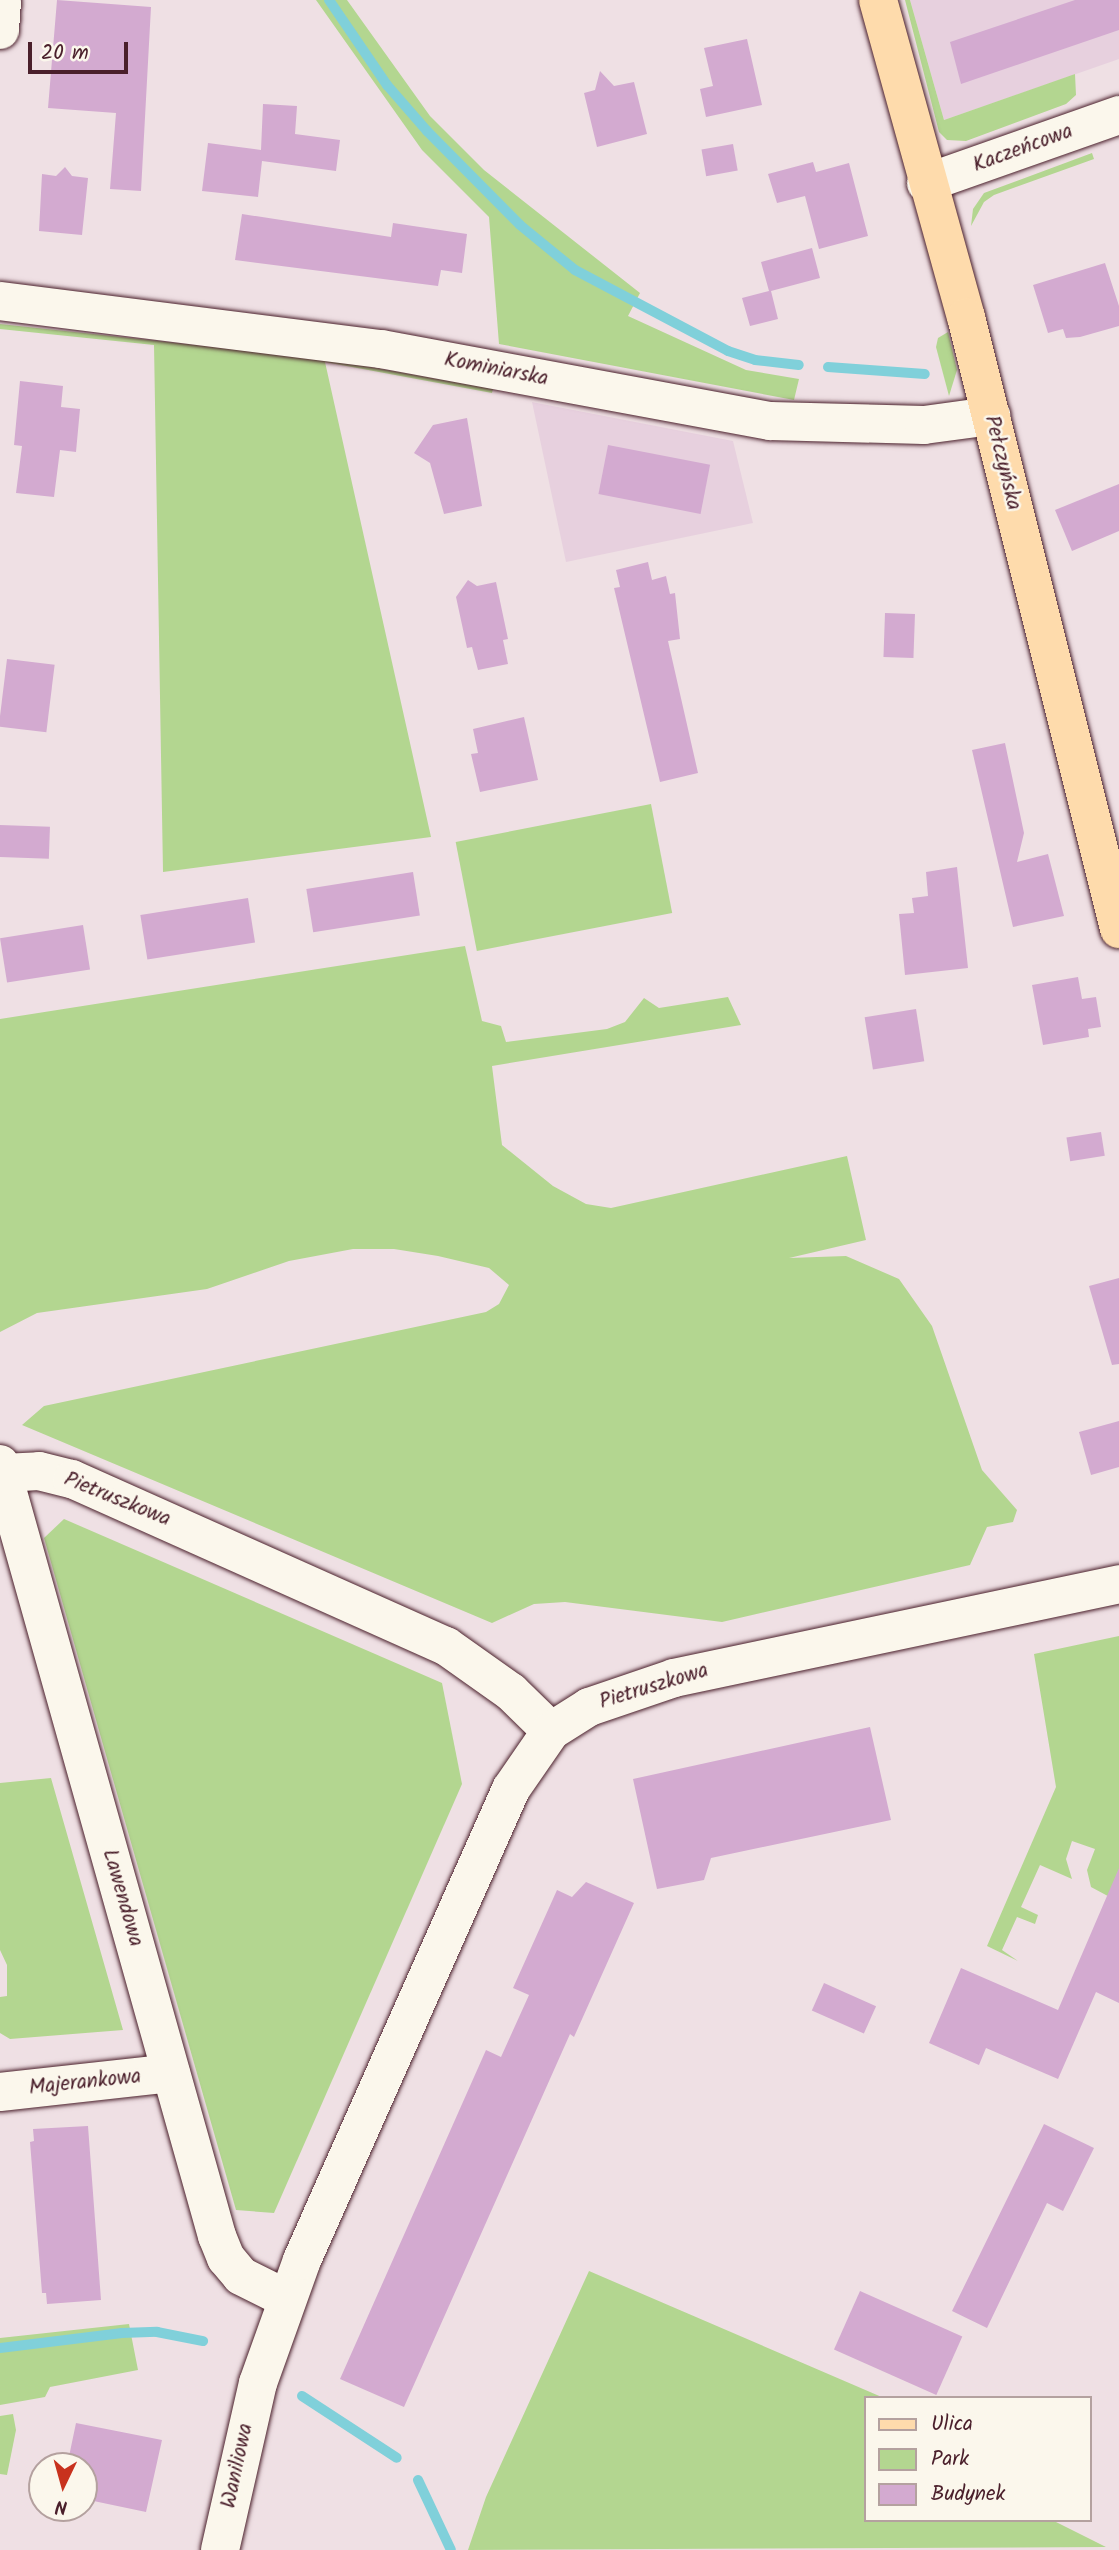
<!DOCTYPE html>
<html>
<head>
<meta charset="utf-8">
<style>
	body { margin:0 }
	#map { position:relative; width:1119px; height:2550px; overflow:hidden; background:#efe0e4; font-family:Kalam,sans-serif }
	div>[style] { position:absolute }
	.built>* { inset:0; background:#e7d0de }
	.green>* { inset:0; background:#b3d690; transform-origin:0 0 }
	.stream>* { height:10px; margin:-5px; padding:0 5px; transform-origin:5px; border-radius:5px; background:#80d0da }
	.building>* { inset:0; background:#d3aad0; transform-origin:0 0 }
	.roads { filter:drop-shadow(0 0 2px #4a1f2b) drop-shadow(0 0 2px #4a1f2b) }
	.minor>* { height:38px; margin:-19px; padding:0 19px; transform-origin:19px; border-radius:19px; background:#fbf7ec }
	.major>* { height:38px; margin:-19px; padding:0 19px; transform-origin:19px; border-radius:19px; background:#fedbac }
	span { translate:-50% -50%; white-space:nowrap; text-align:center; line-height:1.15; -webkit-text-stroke:5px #fbf7ec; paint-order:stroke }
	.street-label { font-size:21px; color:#4a1f2b }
	.legend { position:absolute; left:864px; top:2396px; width:228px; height:126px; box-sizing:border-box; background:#fbf7ec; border:2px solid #b4a19f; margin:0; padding:9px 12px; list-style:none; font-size:21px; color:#4a1f2b }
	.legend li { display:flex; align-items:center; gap:14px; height:35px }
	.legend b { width:35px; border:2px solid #b4a19f }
	.north { position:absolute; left:28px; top:2452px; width:70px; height:70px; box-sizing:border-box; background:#fbf7ec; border:2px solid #b4a19f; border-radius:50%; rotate:185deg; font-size:19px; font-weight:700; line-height:28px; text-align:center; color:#4a1f2b }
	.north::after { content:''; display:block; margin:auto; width:24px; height:32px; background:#c8321e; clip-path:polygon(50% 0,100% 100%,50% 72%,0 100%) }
	.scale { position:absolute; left:28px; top:42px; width:100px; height:32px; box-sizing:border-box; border:4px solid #4a1f2b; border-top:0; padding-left:9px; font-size:21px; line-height:24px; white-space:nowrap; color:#4a1f2b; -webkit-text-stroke:5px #fbf7ec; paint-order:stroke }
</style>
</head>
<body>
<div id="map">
	<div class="built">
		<div style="clip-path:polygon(910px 0,1119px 0,1119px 59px,944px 120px)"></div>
		<div style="clip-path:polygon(532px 402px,733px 441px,753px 523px,566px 562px)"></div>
	</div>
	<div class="green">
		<div style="clip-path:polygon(316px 0,347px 0,430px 116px,484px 170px,640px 293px,628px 316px,746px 370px,799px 379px,794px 400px,499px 344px,489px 217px,422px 150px)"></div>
		<div style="clip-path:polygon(905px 0,910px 0,944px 120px,1075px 74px,1076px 95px,1066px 104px,966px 141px,947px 140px,939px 132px)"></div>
		<div style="clip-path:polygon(1092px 153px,1094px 159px,994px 195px,984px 202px,971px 226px,973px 209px,984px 193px)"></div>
		<div style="clip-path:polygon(0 324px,325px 359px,493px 389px,492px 393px,325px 362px,431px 837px,163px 872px,154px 345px,0 329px)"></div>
		<div style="clip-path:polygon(948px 332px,957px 370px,949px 396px,936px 347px,938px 338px)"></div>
		<div style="left:651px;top:804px;width:111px;height:199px;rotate:79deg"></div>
		<div style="clip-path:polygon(465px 946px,482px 1021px,501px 1026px,506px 1042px,607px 1029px,625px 1022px,644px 998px,659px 1008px,728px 997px,741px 1025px,492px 1066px,502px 1145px,553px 1186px,586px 1204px,611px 1208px,847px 1156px,866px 1240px,789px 1258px,846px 1256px,899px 1279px,932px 1326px,982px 1470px,1017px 1510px,1013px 1522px,987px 1527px,970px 1565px,722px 1622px,565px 1602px,534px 1604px,492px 1623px,22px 1425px,44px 1406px,486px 1312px,499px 1304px,509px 1285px,489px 1268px,438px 1256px,394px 1249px,353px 1249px,289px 1261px,207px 1289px,37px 1313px,0 1332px,0 1019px)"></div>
		<div style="clip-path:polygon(64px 1519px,442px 1683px,462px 1784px,274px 2213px,236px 2210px,44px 1538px)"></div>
		<div style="clip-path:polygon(1119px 1636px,1119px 1902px,1091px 1887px,1087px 1870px,1095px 1849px,1072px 1841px,1066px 1859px,1072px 1879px,1040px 1865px,1021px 1907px,1038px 1915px,1035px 1924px,1017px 1917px,1002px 1950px,1018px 1961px,987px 1946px,1056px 1787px,1034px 1654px)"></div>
		<div style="clip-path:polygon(51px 1778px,123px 2030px,10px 2039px,0 2033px,0 1997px,7px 1996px,7px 1965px,0 1950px,0 1783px)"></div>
		<div style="clip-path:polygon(589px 2271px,884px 2398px,865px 2398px,865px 2520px,1052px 2520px,1106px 2547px,468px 2550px,486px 2497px)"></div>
		<div style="clip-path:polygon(129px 2324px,138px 2370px,50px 2387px,45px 2397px,0 2405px,0 2338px)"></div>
		<div style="clip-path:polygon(13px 2414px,16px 2430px,7px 2475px,0 2474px,0 2416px)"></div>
	</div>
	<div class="stream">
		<div style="left:329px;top:0;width:103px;rotate:55.7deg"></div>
		<div style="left:387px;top:85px;width:61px;rotate:49deg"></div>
		<div style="left:427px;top:131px;width:132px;rotate:45.3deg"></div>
		<div style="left:520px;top:225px;width:71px;rotate:39.3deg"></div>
		<div style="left:575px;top:270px;width:173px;rotate:27.9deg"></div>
		<div style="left:728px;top:351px;width:28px;rotate:18deg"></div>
		<div style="left:755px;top:360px;width:44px;rotate:6.5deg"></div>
		<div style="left:828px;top:367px;width:97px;rotate:4.1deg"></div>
		<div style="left:0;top:2348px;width:123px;rotate:-7deg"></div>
		<div style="left:122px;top:2333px;width:35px;rotate:-2deg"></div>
		<div style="left:157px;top:2332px;width:47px;rotate:11.1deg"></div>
		<div style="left:302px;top:2396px;width:113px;rotate:33.1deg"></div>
		<div style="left:418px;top:2480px;width:77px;rotate:64.8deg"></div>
	</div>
	<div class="building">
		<div style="clip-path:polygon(57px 0,151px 7px,141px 191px,110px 189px,116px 113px,48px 108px)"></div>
		<div style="clip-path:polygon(1075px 0,1119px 0,1119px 30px,961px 84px,950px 42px)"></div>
		<div style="clip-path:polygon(747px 39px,762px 105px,706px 117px,700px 89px,713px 86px,704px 48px)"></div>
		<div style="clip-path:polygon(600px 71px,614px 86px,634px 82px,647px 134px,597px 147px,584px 93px,595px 90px)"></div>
		<div style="clip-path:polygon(263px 104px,297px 106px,295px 134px,340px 140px,336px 171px,262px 161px,258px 197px,202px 191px,208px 143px,261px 150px)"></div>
		<div style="left:733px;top:144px;width:27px;height:32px;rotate:80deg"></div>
		<div style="clip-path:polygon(813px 162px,816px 172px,849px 163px,868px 236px,819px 249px,805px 196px,777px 203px,768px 174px)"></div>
		<div style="clip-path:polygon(65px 167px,72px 176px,88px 178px,82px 235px,39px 231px,42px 174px,56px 176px)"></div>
		<div style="clip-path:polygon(242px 214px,391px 237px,393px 223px,467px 234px,462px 273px,441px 270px,438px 286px,235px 260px)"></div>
		<div style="clip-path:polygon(812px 248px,820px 278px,771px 291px,778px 319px,750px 326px,742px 298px,769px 291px,761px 262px)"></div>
		<div style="clip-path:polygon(1105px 263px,1119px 306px,1119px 326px,1080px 337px,1066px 338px,1063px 329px,1048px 333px,1033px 285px)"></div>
		<div style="clip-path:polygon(20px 381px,63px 386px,61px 407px,80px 409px,76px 452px,60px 450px,54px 497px,16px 493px,22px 446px,14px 445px)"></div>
		<div style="clip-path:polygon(467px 418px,482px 506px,444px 514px,430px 463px,414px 453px,433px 425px)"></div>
		<div style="left:608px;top:445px;width:104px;height:50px;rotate:11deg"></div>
		<div style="clip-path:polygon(1119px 484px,1119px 531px,1072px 551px,1055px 510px)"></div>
		<div style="clip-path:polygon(648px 562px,652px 580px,666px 576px,670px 594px,675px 593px,680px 639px,668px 641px,698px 773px,660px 782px,614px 588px,620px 587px,616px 570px)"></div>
		<div style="clip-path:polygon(468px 580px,477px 586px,496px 582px,508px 639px,503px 640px,508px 664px,478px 670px,472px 647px,467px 648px,456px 597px)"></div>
		<div style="left:885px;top:613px;width:30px;height:44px;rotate:2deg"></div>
		<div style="left:7px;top:659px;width:48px;height:68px;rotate:7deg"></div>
		<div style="clip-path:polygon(524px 717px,538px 780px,480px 792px,471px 754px,478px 753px,473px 729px)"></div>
		<div style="clip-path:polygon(1005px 743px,1024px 833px,1017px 862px,1048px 854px,1064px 916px,1013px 927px,972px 750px)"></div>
		<div style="left:0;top:825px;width:50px;height:32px;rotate:2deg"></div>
		<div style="clip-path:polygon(957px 867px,968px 968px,905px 975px,899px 914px,914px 913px,912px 898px,928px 896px,926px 872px)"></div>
		<div style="left:413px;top:872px;width:44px;height:108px;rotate:81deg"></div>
		<div style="left:248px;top:898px;width:45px;height:109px;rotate:81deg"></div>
		<div style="left:83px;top:925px;width:45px;height:84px;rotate:81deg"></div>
		<div style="clip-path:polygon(1078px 977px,1082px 999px,1096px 997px,1101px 1027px,1088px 1029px,1089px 1037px,1043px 1045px,1032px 985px)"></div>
		<div style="left:916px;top:1009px;width:53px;height:52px;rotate:81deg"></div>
		<div style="left:1101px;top:1132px;width:24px;height:35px;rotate:81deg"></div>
		<div style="clip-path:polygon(1119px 1278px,1119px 1364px,1112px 1365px,1089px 1286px)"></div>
		<div style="clip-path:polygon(1119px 1421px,1119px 1467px,1091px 1475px,1079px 1432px)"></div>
		<div style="clip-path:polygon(870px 1727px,891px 1820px,711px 1858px,704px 1880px,657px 1889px,633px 1779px)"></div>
		<div style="clip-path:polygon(1119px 1868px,1119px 2003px,1096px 1992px,1058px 2079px,986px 2048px,979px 2065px,929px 2043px,961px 1968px,1058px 2010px)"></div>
		<div style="clip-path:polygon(586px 1882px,634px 1903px,574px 2037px,570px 2034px,404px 2407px,340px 2379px,486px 2050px,501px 2057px,529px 1995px,513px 1988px,557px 1890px,572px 1897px)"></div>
		<div style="left:824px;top:1983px;width:57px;height:30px;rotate:24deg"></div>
		<div style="clip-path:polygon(1044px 2124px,1094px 2148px,1063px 2211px,1047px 2203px,987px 2328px,952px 2311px)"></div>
		<div style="clip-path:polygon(88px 2126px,101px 2300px,47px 2304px,46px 2293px,42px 2293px,30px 2142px,34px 2141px,33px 2129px)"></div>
		<div style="left:860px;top:2291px;width:112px;height:64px;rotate:24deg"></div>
		<div style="clip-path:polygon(76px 2423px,162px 2440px,146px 2512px,84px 2499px,84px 2466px,67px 2466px)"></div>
	</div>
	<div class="roads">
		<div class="minor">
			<div style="left:0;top:30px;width:30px;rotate:-86deg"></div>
			<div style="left:926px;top:183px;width:205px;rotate:-19.4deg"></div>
			<div style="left:0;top:301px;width:384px;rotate:7.2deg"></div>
			<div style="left:381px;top:349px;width:396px;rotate:10.5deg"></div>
			<div style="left:770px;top:421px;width:154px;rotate:1.5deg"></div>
			<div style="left:924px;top:425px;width:68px;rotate:-7.7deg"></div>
			<div style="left:0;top:1464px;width:802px;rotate:74.3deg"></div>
			<div style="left:217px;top:2236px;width:24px;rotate:68deg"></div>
			<div style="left:226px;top:2258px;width:23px;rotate:50deg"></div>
			<div style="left:241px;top:2276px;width:51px;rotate:26.6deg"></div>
			<div style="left:3px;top:1473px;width:36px;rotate:-3deg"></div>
			<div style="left:39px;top:1471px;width:34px;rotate:14deg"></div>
			<div style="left:72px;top:1479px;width:410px;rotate:24.1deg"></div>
			<div style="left:446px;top:1646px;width:80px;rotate:35.3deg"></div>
			<div style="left:511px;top:1692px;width:56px;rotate:44.3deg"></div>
			<div style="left:0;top:2092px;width:172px;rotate:-6.3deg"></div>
			<div style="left:220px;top:2550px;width:171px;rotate:-77.2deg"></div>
			<div style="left:258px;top:2383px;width:131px;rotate:-70.3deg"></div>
			<div style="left:302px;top:2260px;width:515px;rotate:-66.07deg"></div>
			<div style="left:511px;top:1789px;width:70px;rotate:-55.4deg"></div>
			<div style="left:551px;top:1731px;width:45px;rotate:-32.3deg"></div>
			<div style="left:589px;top:1707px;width:90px;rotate:-18.8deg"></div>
			<div style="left:674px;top:1678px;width:455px;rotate:-11.9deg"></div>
		</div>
		<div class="major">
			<div style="left:878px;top:0;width:329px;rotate:74.5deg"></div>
			<div style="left:966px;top:317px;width:631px;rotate:75.96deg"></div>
		</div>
	</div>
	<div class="street-label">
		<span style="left:1023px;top:149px;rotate:-20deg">Kaczeńcowa</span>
		<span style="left:496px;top:370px;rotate:11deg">Kominiarska</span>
		<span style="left:1002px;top:463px;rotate:76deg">Pełczyńska</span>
		<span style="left:117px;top:1500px;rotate:22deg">Pietruszkowa</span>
		<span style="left:654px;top:1687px;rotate:-17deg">Pietruszkowa</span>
		<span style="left:122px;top:1898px;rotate:74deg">Lawendowa</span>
		<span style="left:85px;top:2083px;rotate:-6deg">Majerankowa</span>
		<span style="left:238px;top:2466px;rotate:-78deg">Waniliowa</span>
	</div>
	<ul class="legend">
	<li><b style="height:9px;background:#fedbac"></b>Ulica</li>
	<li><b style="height:19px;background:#b3d690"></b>Park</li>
	<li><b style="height:19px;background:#d3aad0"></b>Budynek</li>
	</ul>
	<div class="north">N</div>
	<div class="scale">20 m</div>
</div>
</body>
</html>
